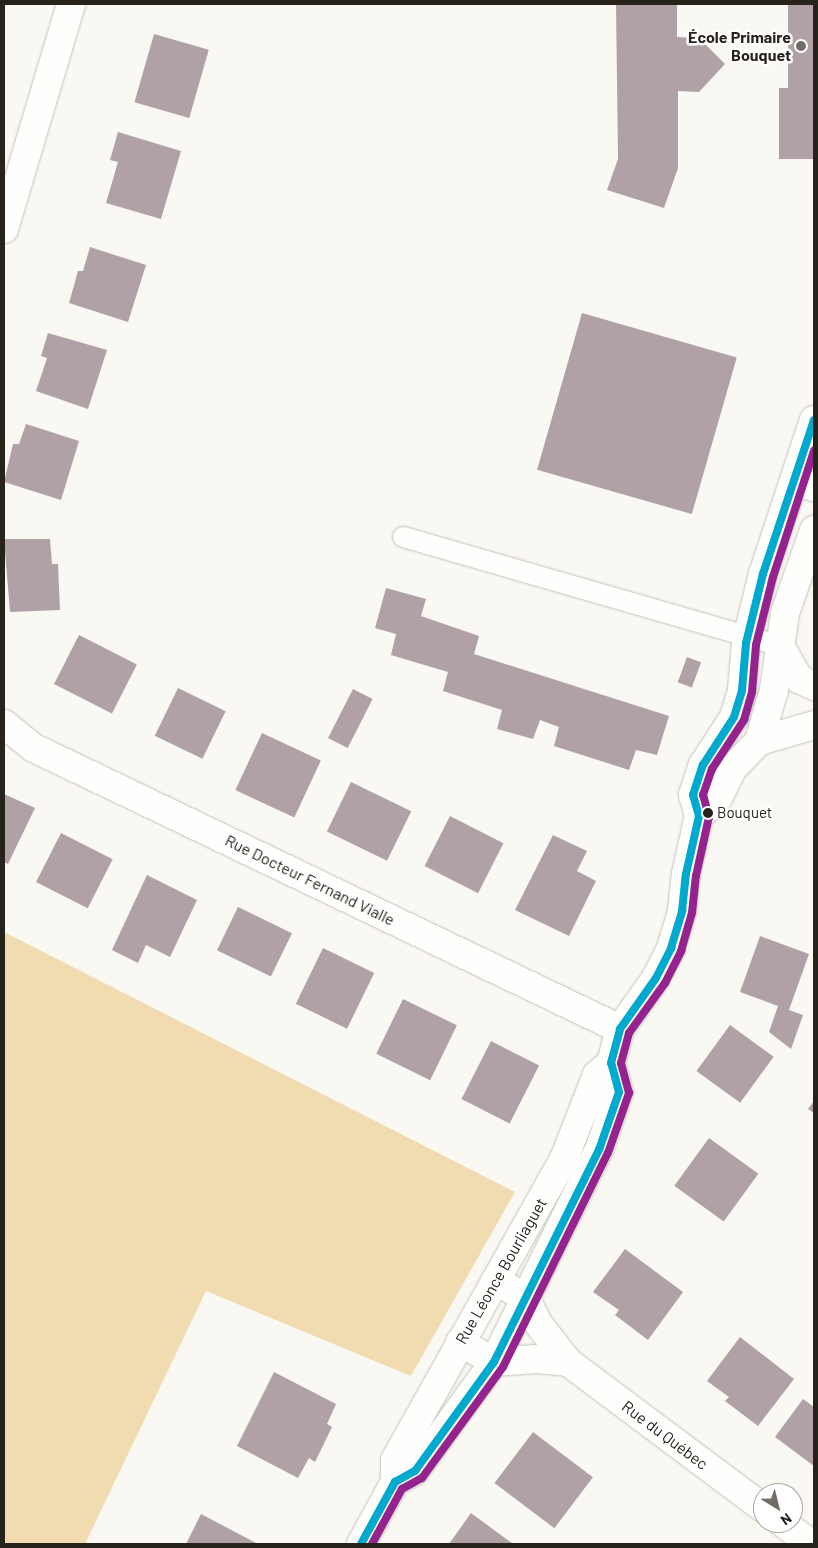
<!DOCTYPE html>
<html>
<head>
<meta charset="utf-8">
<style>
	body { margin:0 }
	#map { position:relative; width:818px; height:1548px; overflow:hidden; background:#faf8f3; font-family:Barlow,sans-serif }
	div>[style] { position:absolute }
	.green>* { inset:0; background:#f1dcb2 }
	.building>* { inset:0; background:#b0a1a7; transform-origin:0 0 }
	.roads { filter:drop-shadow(0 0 1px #c5c2bb) drop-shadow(0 0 1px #c5c2bb) }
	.lane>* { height:20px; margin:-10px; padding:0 10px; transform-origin:10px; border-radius:10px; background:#fefefd }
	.street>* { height:28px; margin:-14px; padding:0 14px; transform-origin:14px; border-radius:14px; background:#fefefd }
	.secondary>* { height:28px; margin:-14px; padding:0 14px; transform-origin:14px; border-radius:14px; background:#fefefd }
	.bus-1>* { height:8px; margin:-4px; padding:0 4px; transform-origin:4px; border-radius:4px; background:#00a9ce }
	.bus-2>* { height:8px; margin:-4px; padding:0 4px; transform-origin:4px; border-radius:4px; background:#95238e }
	.dots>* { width:14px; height:14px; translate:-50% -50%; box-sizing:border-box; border:2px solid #fff; border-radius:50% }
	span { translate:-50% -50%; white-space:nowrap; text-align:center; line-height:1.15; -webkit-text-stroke:5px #fff; paint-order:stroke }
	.bus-label { font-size:15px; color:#27221a }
	.left { translate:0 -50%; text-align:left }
	.poi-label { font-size:16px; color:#27221a; font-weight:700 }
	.right { translate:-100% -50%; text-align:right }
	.street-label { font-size:16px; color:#27221a }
	.frame { position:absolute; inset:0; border:5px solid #27221a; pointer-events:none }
	.north { position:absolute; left:753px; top:1483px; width:50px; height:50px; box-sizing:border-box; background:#fff; border:1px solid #a9a7a3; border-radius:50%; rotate:144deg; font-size:14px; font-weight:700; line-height:20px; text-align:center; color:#27221a }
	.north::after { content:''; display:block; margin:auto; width:18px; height:22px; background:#716d66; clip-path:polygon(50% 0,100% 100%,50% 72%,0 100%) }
</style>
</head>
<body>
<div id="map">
	<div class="green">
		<div style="clip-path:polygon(4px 932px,515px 1192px,411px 1376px,206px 1291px,85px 1544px,4px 1544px)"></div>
	</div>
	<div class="building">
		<div style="clip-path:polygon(616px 4px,677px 4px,677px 37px,699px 38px,725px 64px,699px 92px,678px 91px,678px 168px,664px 208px,607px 190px,618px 159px)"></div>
		<div style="clip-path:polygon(788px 4px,814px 4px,814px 159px,779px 159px,779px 88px,788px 88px)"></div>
		<div style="left:154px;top:34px;width:57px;height:71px;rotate:16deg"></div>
		<div style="clip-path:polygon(118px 132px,181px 151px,161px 219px,106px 203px,118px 162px,110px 160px)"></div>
		<div style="clip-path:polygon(90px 247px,146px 265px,128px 322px,69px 303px,78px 271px,83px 271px)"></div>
		<div style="left:582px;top:313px;width:161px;height:163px;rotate:16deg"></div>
		<div style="clip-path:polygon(48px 333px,107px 350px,88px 409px,36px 391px,47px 358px,41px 356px)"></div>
		<div style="clip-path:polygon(26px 424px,79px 441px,61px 500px,4px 482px,13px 444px,19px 444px)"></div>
		<div style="clip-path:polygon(4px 539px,50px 539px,52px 564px,58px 564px,60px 610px,10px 612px)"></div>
		<div style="clip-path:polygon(386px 588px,426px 599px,421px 616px,479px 636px,474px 654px,669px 716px,657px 755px,636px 750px,629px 770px,554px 746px,559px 727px,540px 720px,533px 739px,497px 729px,502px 710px,443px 691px,448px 672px,391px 655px,396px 634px,375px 628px)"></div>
		<div style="left:79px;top:635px;width:65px;height:55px;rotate:27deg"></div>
		<div style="left:687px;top:657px;width:15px;height:27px;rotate:20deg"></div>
		<div style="left:178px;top:688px;width:53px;height:53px;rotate:26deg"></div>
		<div style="left:353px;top:689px;width:22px;height:55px;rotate:27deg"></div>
		<div style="left:262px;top:733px;width:65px;height:63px;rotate:25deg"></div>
		<div style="left:351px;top:782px;width:67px;height:55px;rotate:26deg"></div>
		<div style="clip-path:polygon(4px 794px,35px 808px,8px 864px,4px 862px)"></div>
		<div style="left:450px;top:816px;width:60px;height:56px;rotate:27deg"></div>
		<div style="left:61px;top:833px;width:58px;height:55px;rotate:27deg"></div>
		<div style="clip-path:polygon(553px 835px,587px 851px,577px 871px,596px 881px,569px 936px,515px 910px)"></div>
		<div style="clip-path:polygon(147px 875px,197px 900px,170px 957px,146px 945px,138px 963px,112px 950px)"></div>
		<div style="left:238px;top:907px;width:60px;height:48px;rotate:26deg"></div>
		<div style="clip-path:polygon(760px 936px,809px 954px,789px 1010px,803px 1015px,791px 1049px,769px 1032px,778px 1006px,740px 992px)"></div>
		<div style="left:323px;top:948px;width:57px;height:62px;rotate:26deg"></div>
		<div style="left:403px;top:999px;width:60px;height:61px;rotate:26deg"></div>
		<div style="left:730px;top:1025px;width:54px;height:57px;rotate:36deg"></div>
		<div style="left:491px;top:1041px;width:54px;height:65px;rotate:27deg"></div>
		<div style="clip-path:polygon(814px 1101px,814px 1113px,808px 1109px)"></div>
		<div style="left:709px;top:1138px;width:61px;height:59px;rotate:36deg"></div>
		<div style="clip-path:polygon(625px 1249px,683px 1292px,648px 1340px,615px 1315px,619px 1310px,593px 1292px)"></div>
		<div style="clip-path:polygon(740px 1337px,794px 1379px,758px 1426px,725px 1401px,729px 1397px,707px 1381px)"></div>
		<div style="clip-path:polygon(274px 1372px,336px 1404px,327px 1424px,332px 1427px,315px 1462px,309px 1458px,298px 1478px,237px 1446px)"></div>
		<div style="clip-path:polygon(803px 1399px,814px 1407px,814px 1466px,775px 1437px)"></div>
		<div style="left:533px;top:1432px;width:75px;height:64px;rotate:37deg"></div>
		<div style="clip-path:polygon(471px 1513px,513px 1544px,449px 1544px)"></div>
		<div style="clip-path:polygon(201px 1514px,258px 1544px,186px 1544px)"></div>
	</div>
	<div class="roads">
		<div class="lane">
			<div style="left:403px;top:537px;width:392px;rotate:16.1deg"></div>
		</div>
		<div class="street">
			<div style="left:4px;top:229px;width:235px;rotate:-73.4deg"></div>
			<div style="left:796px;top:482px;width:19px;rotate:16deg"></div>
			<div style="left:780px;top:646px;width:38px;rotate:60deg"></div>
			<div style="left:799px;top:679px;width:17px;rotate:25deg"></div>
			<div style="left:4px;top:724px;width:38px;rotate:39deg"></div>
			<div style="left:34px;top:748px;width:650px;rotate:25.62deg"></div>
			<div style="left:759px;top:741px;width:57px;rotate:-16.2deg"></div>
			<div style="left:496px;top:1280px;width:36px;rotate:32deg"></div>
			<div style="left:526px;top:1299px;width:25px;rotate:64deg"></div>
			<div style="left:537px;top:1322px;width:51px;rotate:52.2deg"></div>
			<div style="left:568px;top:1362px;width:244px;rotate:36.8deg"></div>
			<div style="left:460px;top:1342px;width:39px;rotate:30deg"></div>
			<div style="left:494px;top:1362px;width:42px;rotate:-4.1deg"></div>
			<div style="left:536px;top:1359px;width:32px;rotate:5deg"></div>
			<div style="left:783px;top:1523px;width:35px;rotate:37deg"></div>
		</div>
		<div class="secondary">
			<div style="left:699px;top:816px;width:26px;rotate:-43deg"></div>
			<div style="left:718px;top:798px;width:32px;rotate:-64deg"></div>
			<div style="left:732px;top:769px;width:39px;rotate:-46deg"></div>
			<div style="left:759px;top:741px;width:53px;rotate:-73.6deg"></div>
			<div style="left:774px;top:690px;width:78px;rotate:-81.9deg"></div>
			<div style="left:785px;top:613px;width:88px;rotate:-70.7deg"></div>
			<div style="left:395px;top:1482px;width:23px;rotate:-29deg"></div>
			<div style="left:415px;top:1471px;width:135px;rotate:-54.1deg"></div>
			<div style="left:494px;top:1362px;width:237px;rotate:-63.7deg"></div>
			<div style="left:599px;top:1150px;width:61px;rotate:-71deg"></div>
			<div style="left:619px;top:1092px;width:30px;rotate:-105deg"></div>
			<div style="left:611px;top:1063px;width:35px;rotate:-75deg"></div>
			<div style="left:620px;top:1029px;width:62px;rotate:-54.8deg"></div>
			<div style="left:656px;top:978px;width:34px;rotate:-63deg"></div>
			<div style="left:671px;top:948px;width:39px;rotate:-73deg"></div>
			<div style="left:682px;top:911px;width:37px;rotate:-84deg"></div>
			<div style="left:686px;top:874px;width:59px;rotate:-77.4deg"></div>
			<div style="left:699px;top:816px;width:22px;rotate:-106deg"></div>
			<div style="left:693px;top:795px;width:32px;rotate:-72deg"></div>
			<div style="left:703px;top:765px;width:57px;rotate:-57.1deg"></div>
			<div style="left:734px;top:717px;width:28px;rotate:-73deg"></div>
			<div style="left:742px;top:690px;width:47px;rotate:-85.1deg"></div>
			<div style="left:746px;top:643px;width:71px;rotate:-76.2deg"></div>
			<div style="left:763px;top:574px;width:162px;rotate:-71.7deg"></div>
			<div style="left:361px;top:1544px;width:71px;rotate:-61.3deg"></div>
			<div style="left:395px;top:1482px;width:22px;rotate:-90deg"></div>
			<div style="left:395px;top:1460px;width:345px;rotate:-60.7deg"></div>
			<div style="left:564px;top:1159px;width:90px;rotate:-68.6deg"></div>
			<div style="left:597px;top:1075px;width:18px;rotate:-41deg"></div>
		</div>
	</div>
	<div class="bus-1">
		<div style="left:361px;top:1544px;width:71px;rotate:-61.3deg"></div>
		<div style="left:395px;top:1482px;width:23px;rotate:-29deg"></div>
		<div style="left:415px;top:1471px;width:135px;rotate:-54.1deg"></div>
		<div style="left:494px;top:1362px;width:237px;rotate:-63.7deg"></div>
		<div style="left:599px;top:1150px;width:61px;rotate:-71deg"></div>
		<div style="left:619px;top:1092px;width:30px;rotate:-105deg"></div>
		<div style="left:611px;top:1063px;width:35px;rotate:-75deg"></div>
		<div style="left:620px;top:1029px;width:62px;rotate:-54.8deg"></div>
		<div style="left:656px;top:978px;width:34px;rotate:-63deg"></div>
		<div style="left:671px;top:948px;width:39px;rotate:-73deg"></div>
		<div style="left:682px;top:911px;width:37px;rotate:-84deg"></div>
		<div style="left:686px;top:874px;width:59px;rotate:-77.4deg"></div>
		<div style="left:699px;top:816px;width:22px;rotate:-106deg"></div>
		<div style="left:693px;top:795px;width:32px;rotate:-72deg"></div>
		<div style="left:703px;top:765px;width:57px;rotate:-57.1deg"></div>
		<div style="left:734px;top:717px;width:28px;rotate:-73deg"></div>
		<div style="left:742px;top:690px;width:47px;rotate:-85.1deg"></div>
		<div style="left:746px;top:643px;width:71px;rotate:-76.2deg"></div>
		<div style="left:763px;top:574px;width:162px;rotate:-71.7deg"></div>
	</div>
	<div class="bus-2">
		<div style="left:372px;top:1544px;width:63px;rotate:-61.4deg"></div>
		<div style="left:402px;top:1489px;width:23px;rotate:-29deg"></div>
		<div style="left:422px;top:1478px;width:137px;rotate:-53.9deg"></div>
		<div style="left:503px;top:1367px;width:238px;rotate:-63.9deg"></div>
		<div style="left:608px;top:1153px;width:64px;rotate:-70.7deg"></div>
		<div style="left:629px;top:1093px;width:31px;rotate:-105deg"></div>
		<div style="left:621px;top:1063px;width:31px;rotate:-75deg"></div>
		<div style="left:629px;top:1033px;width:62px;rotate:-54.2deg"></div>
		<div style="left:665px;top:983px;width:36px;rotate:-63deg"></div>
		<div style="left:681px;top:951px;width:40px;rotate:-74deg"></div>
		<div style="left:692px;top:913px;width:37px;rotate:-84deg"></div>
		<div style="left:696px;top:876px;width:60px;rotate:-77.6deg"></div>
		<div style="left:709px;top:817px;width:23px;rotate:-105deg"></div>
		<div style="left:703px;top:795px;width:28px;rotate:-71deg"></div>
		<div style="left:712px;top:769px;width:59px;rotate:-56.9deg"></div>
		<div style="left:744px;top:720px;width:29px;rotate:-74deg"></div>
		<div style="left:752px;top:692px;width:47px;rotate:-85.1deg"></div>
		<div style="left:756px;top:645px;width:70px;rotate:-76deg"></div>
		<div style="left:773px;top:577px;width:133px;rotate:-72deg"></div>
	</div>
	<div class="dots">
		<div style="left:801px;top:46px;background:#716d66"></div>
		<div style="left:708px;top:813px;background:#27221a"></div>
	</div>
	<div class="bus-label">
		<span class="left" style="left:717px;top:813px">Bouquet</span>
	</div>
	<div class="poi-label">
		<span class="right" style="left:791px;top:46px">École Primaire<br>Bouquet</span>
	</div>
	<div class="street-label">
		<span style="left:310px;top:880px;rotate:26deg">Rue Docteur Fernand Vialle</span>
		<span style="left:501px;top:1271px;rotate:-60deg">Rue Léonce Bourliaguet</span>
		<span style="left:665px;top:1435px;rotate:37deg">Rue du Québec</span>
	</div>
	<div class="frame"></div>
	<div class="north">N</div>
</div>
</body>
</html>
